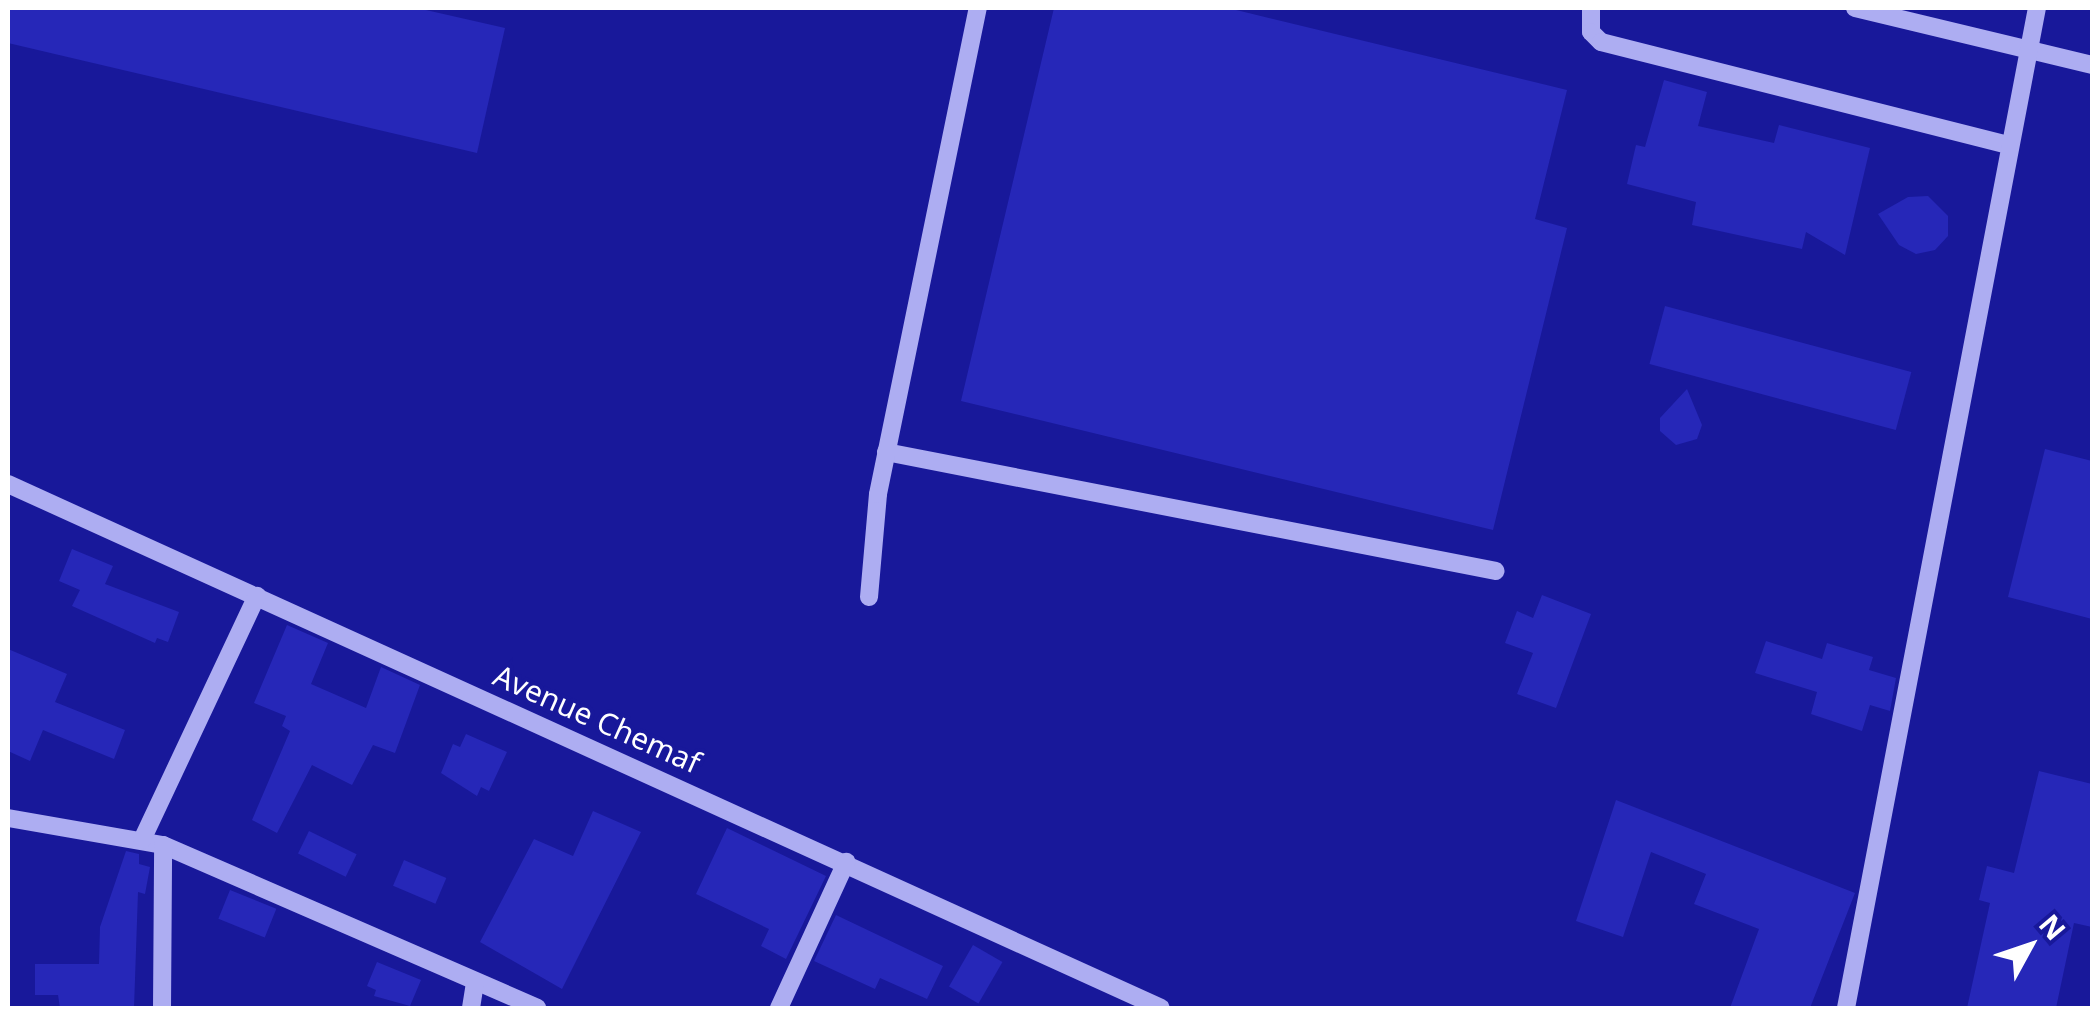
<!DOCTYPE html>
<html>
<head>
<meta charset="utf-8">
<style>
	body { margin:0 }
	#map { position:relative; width:2100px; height:1016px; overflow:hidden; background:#18189a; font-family:"Noto Sans",sans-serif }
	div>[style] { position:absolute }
	.building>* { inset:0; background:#2627b8; transform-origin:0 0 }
	.minor>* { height:18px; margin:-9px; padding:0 9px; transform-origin:9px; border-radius:9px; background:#adadf2 }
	span { translate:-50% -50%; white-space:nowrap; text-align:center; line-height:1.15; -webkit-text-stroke:8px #18189a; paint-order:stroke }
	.street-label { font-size:30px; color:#fff }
	.frame { position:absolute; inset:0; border:10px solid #fff; pointer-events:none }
	.north { position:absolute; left:1980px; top:896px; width:100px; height:100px; -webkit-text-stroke:8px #18189a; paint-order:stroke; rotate:50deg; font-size:28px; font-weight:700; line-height:40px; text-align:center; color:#fff }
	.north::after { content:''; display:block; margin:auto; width:35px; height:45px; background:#fff; clip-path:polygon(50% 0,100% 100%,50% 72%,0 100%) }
</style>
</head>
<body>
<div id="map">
	<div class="building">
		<div style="clip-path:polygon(8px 8px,417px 8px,505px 28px,477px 153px,8px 43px)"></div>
		<div style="clip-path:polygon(1054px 8px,1228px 8px,1567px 90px,1535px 219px,1567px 228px,1493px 530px,961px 401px)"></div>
		<div style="clip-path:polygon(1664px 80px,1707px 92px,1698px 126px,1774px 143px,1779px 125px,1870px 148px,1845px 255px,1806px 232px,1802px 249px,1692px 225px,1696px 202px,1627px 184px,1636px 145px,1645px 147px)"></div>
		<div style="clip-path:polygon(1928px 196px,1948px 216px,1948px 236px,1935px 250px,1916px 254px,1899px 245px,1878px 214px,1908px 197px)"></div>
		<div style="left:1665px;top:306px;width:255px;height:60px;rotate:15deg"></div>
		<div style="clip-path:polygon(1687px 389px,1702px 425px,1697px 439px,1676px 445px,1660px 431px,1660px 418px)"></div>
		<div style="clip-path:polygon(2045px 449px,2092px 461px,2092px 619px,2008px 597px)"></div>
		<div style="clip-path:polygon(72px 549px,113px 566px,105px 584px,179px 612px,168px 642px,157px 638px,155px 643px,72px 606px,80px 590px,59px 581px)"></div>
		<div style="clip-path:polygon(1542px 595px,1591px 614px,1556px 708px,1517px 694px,1533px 653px,1505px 643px,1517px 611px,1533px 618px)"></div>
		<div style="clip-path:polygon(287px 625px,328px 643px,311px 684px,366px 708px,381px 667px,420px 685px,395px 753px,373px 745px,352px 785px,312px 765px,277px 833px,252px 820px,290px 731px,282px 726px,286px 716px,254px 703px)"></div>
		<div style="clip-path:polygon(1766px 641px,1822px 659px,1827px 643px,1873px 657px,1869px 670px,1896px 678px,1890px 711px,1870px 705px,1862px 731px,1811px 714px,1817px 692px,1755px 673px)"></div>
		<div style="clip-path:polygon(8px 649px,67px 674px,55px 702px,125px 730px,114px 759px,43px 730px,30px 761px,8px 751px)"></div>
		<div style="clip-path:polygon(466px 734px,507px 752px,489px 791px,481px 787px,477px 796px,441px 773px,453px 744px,460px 747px)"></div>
		<div style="clip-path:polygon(2039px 771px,2092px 784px,2092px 927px,2074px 923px,2056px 1008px,1967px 1008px,1990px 903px,1979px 900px,1987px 866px,2014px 873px)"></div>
		<div style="clip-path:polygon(1616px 800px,1855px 893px,1810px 1008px,1730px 1008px,1759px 929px,1694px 904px,1706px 874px,1651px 852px,1623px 937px,1576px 921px)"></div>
		<div style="clip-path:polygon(593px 811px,641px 832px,562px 989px,480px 942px,534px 839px,573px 856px)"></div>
		<div style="clip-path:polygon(727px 828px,826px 876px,786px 959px,761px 946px,769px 929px,696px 894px)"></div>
		<div style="left:309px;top:831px;width:53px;height:25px;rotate:26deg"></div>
		<div style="clip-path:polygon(126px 851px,139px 854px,139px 864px,150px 867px,145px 894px,138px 892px,134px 1008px,60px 1008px,58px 995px,35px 995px,35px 964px,99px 964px,100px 927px)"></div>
		<div style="left:404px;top:860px;width:46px;height:28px;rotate:23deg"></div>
		<div style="left:230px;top:890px;width:50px;height:31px;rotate:22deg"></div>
		<div style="clip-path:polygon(836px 915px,943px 966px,927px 999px,880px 978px,875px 989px,814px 961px)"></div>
		<div style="left:973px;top:945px;width:34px;height:48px;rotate:30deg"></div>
		<div style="clip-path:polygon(377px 962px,421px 980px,410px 1006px,374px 996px,376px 990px,367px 986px)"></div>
	</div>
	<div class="minor">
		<div style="left:1591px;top:8px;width:24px;rotate:90deg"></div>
		<div style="left:1591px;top:32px;width:14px;rotate:45deg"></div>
		<div style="left:1601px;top:42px;width:421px;rotate:14.2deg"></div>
		<div style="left:1855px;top:8px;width:244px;rotate:13.5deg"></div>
		<div style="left:886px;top:452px;width:621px;rotate:11.04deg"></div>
		<div style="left:8px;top:484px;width:1266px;rotate:24.44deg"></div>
		<div style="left:869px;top:597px;width:103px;rotate:-85deg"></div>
		<div style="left:878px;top:494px;width:496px;rotate:-78.4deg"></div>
		<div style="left:8px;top:818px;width:157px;rotate:9.9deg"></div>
		<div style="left:163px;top:845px;width:408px;rotate:23.5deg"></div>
		<div style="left:142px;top:840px;width:270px;rotate:-64.8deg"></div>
		<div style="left:162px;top:1008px;width:163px;rotate:-89.6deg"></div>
		<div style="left:471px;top:1008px;width:26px;rotate:-81deg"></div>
		<div style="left:779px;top:1008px;width:161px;rotate:-65.3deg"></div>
		<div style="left:1846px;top:1008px;width:1018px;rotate:-79.19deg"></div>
	</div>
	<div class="street-label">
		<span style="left:597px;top:719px;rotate:24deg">Avenue Chemaf</span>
	</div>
	<div class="frame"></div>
	<div class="north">N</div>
</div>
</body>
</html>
